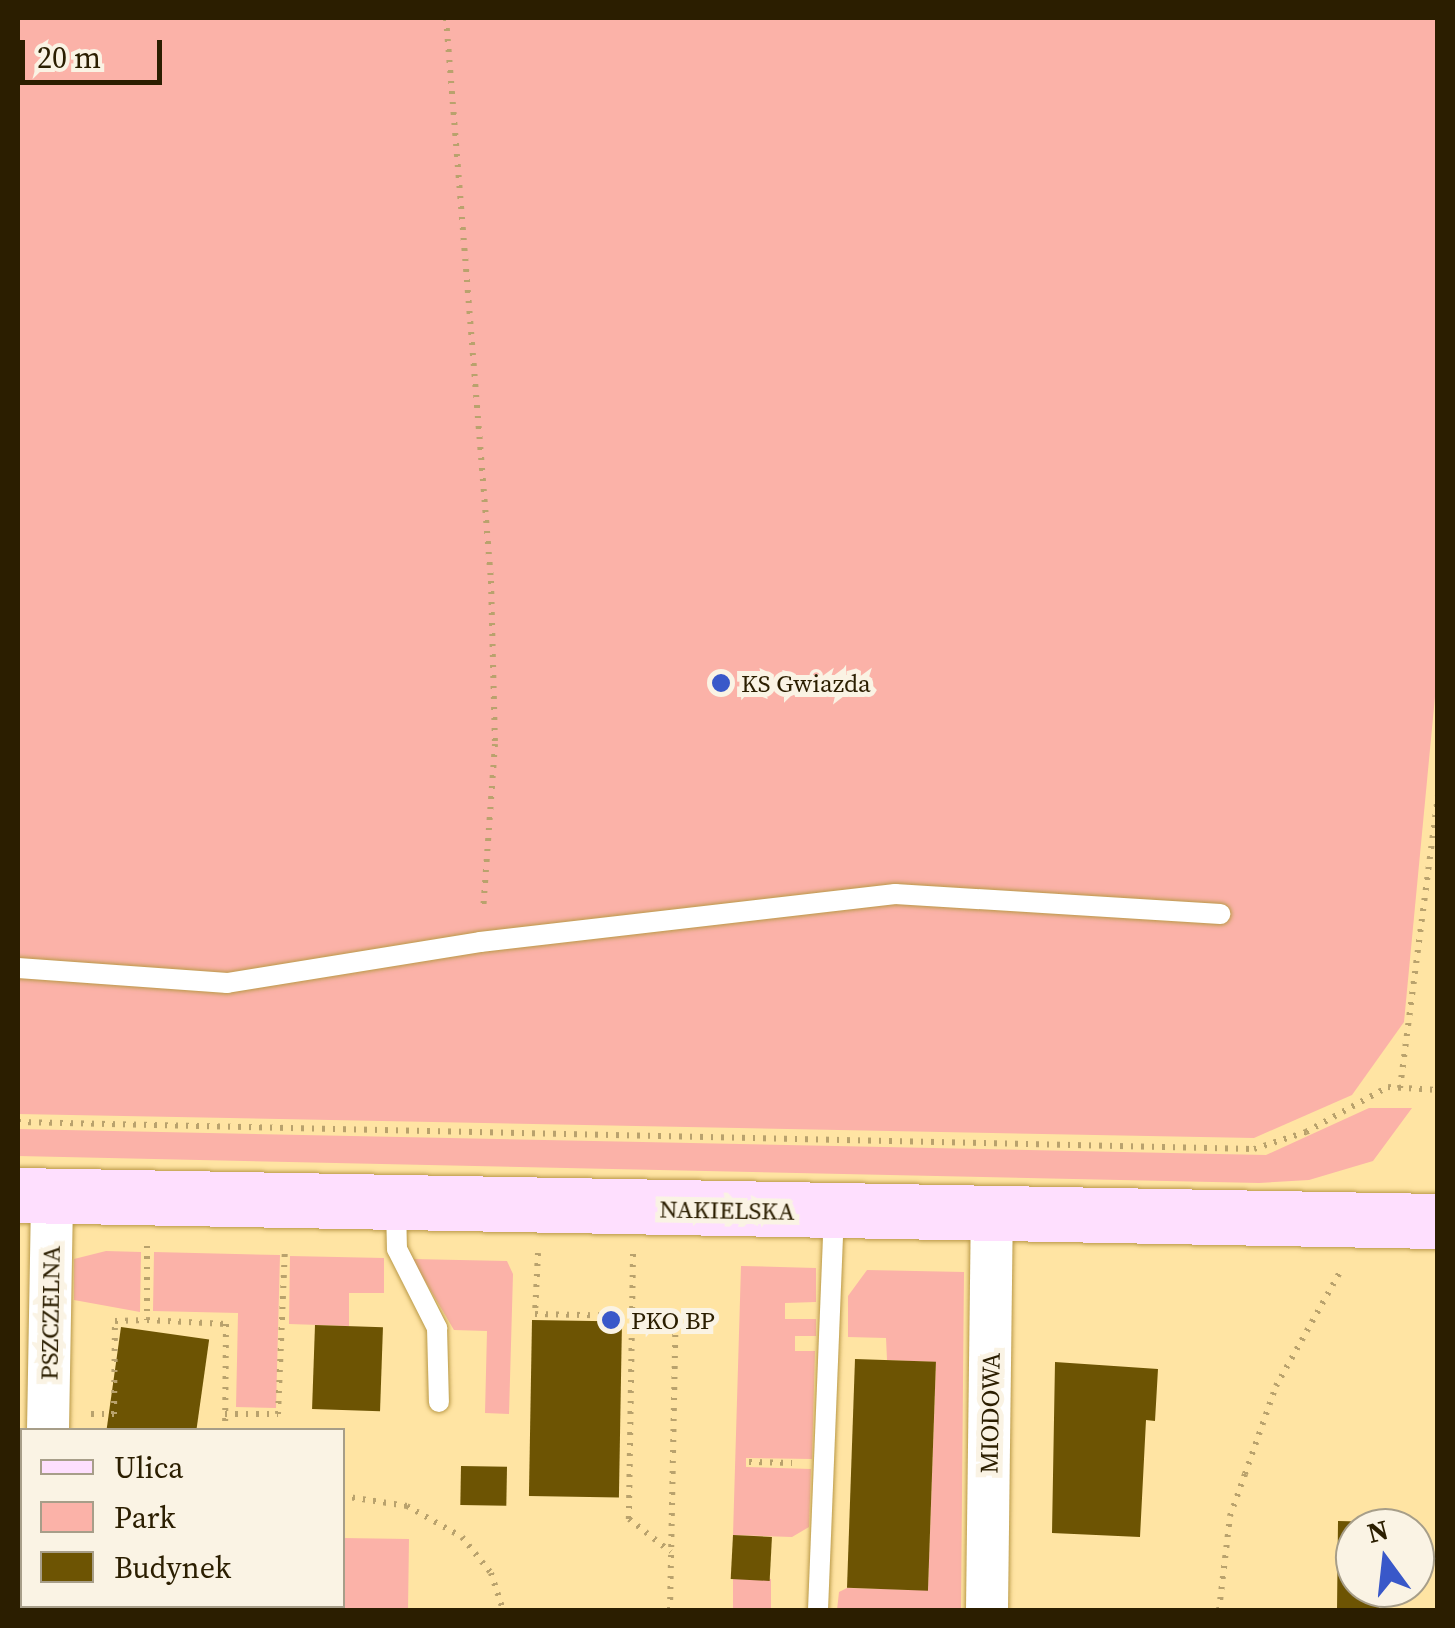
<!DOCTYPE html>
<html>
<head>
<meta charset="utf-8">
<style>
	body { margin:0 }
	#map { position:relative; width:1455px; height:1628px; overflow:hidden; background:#ffe4a3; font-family:"Source Serif 4",serif }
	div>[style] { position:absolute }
	.green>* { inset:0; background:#fbb2a8; transform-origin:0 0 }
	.building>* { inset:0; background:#6d5403; transform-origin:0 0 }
	.path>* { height:6px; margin-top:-3px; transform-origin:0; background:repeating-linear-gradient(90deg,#b9a26d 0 2.5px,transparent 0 10.5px) }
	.roads { filter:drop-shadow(0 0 2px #ba9947) drop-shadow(0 0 2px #ba9947) }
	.lane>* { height:20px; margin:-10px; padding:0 10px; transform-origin:10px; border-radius:10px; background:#fff }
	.street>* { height:42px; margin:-21px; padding:0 21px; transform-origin:21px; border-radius:21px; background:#fff }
	.secondary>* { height:55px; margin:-27.5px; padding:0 27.5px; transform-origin:27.5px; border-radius:27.5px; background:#fedffe }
	.dots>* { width:28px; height:28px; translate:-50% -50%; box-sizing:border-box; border:5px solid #faf3e4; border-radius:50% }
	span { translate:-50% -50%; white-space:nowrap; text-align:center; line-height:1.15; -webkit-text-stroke:10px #faf3e4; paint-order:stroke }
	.poi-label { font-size:25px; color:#2b1e00 }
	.left { translate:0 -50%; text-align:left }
	.street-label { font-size:25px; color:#2b1e00 }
	.frame { position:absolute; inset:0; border:20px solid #2b1e00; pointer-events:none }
	.legend { position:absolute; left:20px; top:1428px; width:325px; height:180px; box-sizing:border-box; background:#faf3e4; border:2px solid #a79e89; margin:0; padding:12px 18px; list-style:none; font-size:30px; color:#2b1e00 }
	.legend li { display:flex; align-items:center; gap:20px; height:50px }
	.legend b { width:50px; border:2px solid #a79e89 }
	.north { position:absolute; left:1335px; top:1508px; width:100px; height:100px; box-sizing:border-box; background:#faf3e4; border:2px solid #a79e89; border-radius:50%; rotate:345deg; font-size:28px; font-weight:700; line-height:40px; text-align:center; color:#2b1e00 }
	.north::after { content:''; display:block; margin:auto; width:35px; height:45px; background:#3958c9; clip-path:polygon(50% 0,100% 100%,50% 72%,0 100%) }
	.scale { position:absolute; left:20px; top:40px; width:142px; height:45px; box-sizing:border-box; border:5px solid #2b1e00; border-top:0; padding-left:12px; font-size:30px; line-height:35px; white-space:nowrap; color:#2b1e00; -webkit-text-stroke:8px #faf3e4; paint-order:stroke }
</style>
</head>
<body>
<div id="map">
	<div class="green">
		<div style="clip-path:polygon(18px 18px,1437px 18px,1437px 676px,1404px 1022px,1352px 1095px,1254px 1138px,18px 1114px)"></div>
		<div style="clip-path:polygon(1369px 1108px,1412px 1108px,1373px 1161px,1309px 1180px,1259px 1183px,18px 1156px,18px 1129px,1266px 1155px)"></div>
		<div style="clip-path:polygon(106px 1251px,141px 1252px,140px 1312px,74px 1300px,74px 1259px)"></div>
		<div style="clip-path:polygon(154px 1252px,280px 1255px,276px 1408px,236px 1407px,238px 1313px,153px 1311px)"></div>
		<div style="clip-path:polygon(290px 1256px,384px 1258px,384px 1293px,349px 1293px,349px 1326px,289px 1324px)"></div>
		<div style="clip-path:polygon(412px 1259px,507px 1261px,513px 1274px,509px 1414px,485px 1413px,487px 1331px,454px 1330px)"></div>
		<div style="clip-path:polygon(741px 1266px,816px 1268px,816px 1302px,785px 1303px,785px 1319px,816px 1319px,816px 1336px,795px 1336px,795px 1351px,815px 1351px,812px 1459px,746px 1458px,746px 1467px,811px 1469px,809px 1527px,792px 1537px,733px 1535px)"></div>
		<div style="clip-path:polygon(867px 1270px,964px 1272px,961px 1610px,837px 1610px,839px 1592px,847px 1588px,928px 1590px,936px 1362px,887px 1360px,886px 1338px,848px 1337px,848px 1296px)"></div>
		<div style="clip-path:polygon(343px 1538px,409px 1539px,408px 1610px,283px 1610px,342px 1606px)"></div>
		<div style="left:733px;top:1579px;width:38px;height:31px"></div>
	</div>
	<div class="building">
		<div style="left:532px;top:1320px;width:90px;height:176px;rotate:1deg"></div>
		<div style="left:315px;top:1325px;width:68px;height:84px;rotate:2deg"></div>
		<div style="left:121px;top:1327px;width:89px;height:103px;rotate:8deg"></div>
		<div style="left:855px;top:1359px;width:81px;height:229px;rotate:2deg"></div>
		<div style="clip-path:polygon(1055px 1362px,1158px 1369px,1155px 1421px,1146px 1420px,1140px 1537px,1052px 1533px)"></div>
		<div style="left:461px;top:1466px;width:46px;height:39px;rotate:1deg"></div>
		<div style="clip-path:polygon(1338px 1521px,1381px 1522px,1355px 1528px,1355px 1588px,1379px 1588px,1379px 1610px,1337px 1610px)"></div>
		<div style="left:733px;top:1535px;width:39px;height:44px;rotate:3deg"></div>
	</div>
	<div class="path">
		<div style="left:446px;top:18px;width:565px;rotate:85.43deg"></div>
		<div style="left:491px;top:581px;width:163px;rotate:88.6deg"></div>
		<div style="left:495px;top:744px;width:167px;rotate:94.1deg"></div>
		<div style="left:1400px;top:1088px;width:296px;rotate:-82.6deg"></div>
		<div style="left:18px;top:1122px;width:1236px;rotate:1.25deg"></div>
		<div style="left:1254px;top:1149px;width:55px;rotate:-18.1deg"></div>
		<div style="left:1306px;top:1132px;width:94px;rotate:-28.8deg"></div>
		<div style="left:1388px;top:1087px;width:50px;rotate:3.4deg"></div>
		<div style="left:147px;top:1246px;width:74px;rotate:90deg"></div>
		<div style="left:147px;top:1320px;width:79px;rotate:2.9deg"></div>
		<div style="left:226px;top:1324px;width:106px;rotate:90.5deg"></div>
		<div style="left:538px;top:1253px;width:61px;rotate:92.8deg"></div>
		<div style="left:535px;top:1314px;width:97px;rotate:1.2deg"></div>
		<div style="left:633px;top:1254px;width:265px;rotate:90.9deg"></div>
		<div style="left:629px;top:1519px;width:53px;rotate:38.2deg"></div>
		<div style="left:91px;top:1414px;width:23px"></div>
		<div style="left:114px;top:1414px;width:93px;rotate:-89.4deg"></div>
		<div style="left:115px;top:1321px;width:32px;rotate:-2deg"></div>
		<div style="left:225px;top:1414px;width:53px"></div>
		<div style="left:278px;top:1414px;width:165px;rotate:-87.6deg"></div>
		<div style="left:749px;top:1462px;width:43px;rotate:1.3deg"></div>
		<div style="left:342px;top:1496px;width:66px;rotate:8.7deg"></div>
		<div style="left:407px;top:1506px;width:63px;rotate:29.4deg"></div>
		<div style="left:462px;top:1537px;width:46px;rotate:51.1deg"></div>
		<div style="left:491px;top:1573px;width:39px;rotate:72deg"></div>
		<div style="left:146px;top:1610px;width:4px;rotate:-90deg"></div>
		<div style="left:670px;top:1610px;width:304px;rotate:-88.9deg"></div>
		<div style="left:1219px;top:1610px;width:95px;rotate:-83.3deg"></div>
		<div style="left:1230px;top:1516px;width:45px;rotate:-70.3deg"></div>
		<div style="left:1245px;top:1474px;width:93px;rotate:-70.6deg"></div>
		<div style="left:1276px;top:1386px;width:133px;rotate:-60.7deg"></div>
	</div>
	<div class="roads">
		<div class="lane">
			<div style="left:18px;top:968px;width:210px;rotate:4.1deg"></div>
			<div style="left:227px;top:983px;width:256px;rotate:-9.2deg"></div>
			<div style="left:480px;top:942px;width:418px;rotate:-6.6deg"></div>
			<div style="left:895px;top:894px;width:326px;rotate:3.5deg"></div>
			<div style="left:396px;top:1206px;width:43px;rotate:88.7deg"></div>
			<div style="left:397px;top:1249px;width:89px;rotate:63.1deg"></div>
			<div style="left:437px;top:1328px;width:74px;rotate:88.5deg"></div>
			<div style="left:818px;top:1610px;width:396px;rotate:-87.7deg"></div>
		</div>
		<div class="street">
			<div style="left:48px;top:1430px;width:234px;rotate:-89deg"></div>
			<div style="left:43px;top:1606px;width:4px;rotate:90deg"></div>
			<div style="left:987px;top:1610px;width:395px;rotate:-89.3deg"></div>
		</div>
		<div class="secondary">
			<div style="left:18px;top:1195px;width:1420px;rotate:1.05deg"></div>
		</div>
	</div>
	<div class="dots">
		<div style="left:721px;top:683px;background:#3958c9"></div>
		<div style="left:611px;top:1320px;background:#3958c9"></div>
	</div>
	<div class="poi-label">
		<span class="left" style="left:741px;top:683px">KS Gwiazda</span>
		<span class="left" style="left:631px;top:1320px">PKO BP</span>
	</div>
	<div class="street-label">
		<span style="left:727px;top:1210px;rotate:1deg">NAKIELSKA</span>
		<span style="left:50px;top:1313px;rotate:-89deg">PSZCZELNA</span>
		<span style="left:990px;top:1413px;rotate:-89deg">MIODOWA</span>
	</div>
	<div class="frame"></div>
	<ul class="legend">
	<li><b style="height:12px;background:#fedffe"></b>Ulica</li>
	<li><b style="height:28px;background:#fbb2a8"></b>Park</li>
	<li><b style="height:28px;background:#6d5403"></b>Budynek</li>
	</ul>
	<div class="north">N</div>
	<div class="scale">20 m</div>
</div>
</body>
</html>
